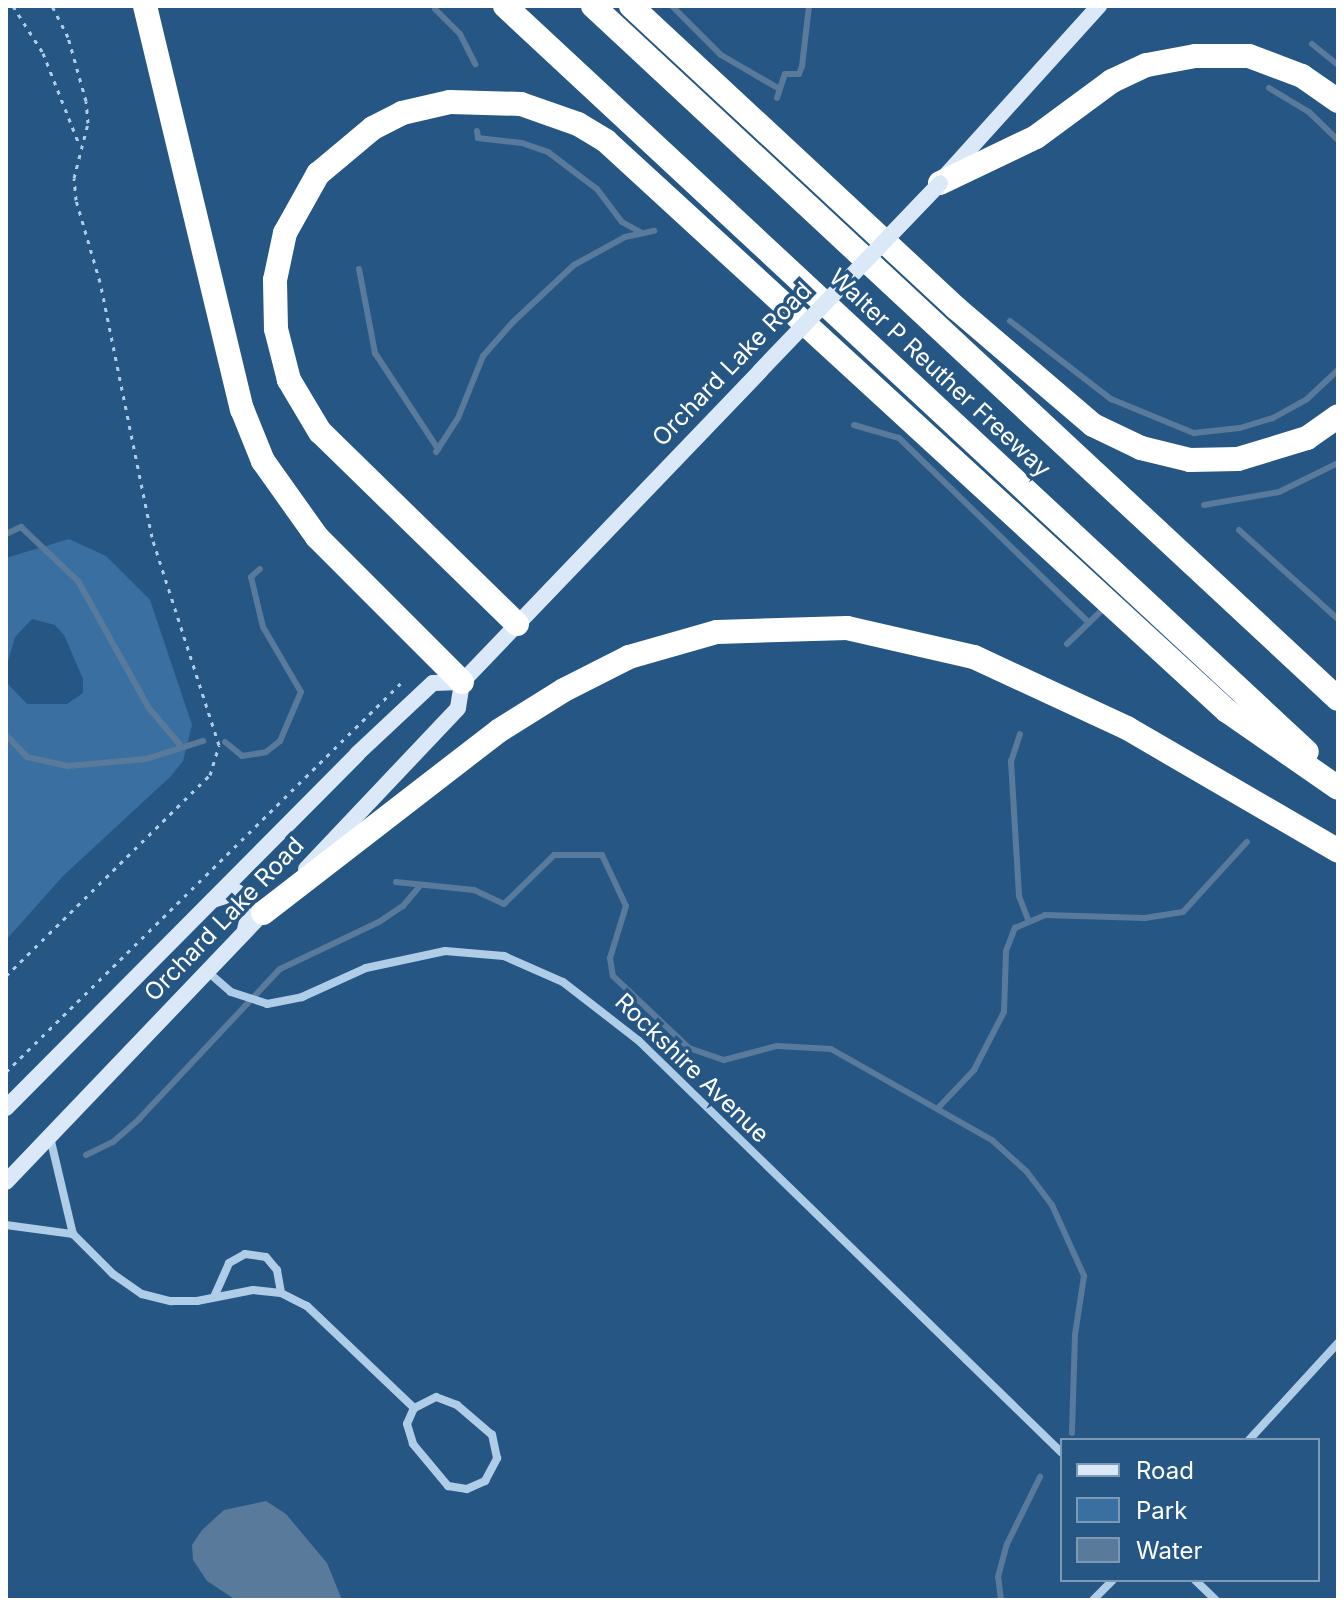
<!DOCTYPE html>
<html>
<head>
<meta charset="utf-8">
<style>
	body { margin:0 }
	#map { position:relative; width:1344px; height:1606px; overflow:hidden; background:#265684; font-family:Inter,sans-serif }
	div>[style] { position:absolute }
	.green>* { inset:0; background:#3a70a1 }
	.water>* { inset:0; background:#597a9b }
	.stream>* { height:6px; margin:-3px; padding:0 3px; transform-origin:3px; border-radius:3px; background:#597a9b }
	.path>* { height:3px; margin-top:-1.5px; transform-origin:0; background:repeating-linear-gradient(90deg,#b0cde8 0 4px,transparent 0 10px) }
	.minor>* { height:8px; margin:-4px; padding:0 4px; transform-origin:4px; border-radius:4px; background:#b0cde8 }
	.secondary>* { height:16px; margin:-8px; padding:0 8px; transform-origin:8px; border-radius:8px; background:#dae8f7 }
	.motorway>* { height:24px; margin:-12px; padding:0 12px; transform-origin:12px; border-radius:12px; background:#fff }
	.secondary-bridge>* { height:16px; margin:-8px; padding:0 8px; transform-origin:8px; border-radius:8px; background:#dae8f7 }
	span { translate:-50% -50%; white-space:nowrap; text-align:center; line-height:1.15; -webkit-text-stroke:7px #265684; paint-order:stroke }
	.street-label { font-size:24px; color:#fff }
	.frame { position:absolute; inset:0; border:8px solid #fff; pointer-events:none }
	.legend { position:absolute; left:1060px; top:1438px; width:260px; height:144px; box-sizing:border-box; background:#265684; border:2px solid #7d9ab5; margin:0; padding:10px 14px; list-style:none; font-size:24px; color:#fff }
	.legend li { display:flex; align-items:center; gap:16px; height:40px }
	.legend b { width:40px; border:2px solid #7d9ab5 }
</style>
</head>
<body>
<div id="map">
	<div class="green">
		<div style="clip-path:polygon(69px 539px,106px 556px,150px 600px,192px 725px,183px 761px,170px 777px,63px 876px,6px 940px,6px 682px,27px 704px,67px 704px,83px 693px,83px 679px,64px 635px,55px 625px,32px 619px,15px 637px,6px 668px,6px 558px)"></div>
	</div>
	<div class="water">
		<div style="clip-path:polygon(266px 1501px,286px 1514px,327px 1563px,342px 1600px,236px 1600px,207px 1581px,193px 1560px,192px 1545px,202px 1530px,224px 1510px)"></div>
	</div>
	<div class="stream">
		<div style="left:672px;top:6px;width:69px;rotate:45deg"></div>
		<div style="left:721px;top:55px;width:66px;rotate:30.1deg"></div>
		<div style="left:435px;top:9px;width:35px;rotate:45deg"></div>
		<div style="left:460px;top:34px;width:34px;rotate:63deg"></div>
		<div style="left:1312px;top:44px;width:33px;rotate:39deg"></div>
		<div style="left:1269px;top:88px;width:47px;rotate:31deg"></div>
		<div style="left:1309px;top:112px;width:40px;rotate:44deg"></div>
		<div style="left:777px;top:98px;width:25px;rotate:-72deg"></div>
		<div style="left:785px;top:74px;width:14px"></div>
		<div style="left:799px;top:74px;width:9px;rotate:-69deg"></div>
		<div style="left:802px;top:66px;width:60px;rotate:-83.3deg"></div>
		<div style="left:477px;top:131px;width:7px;rotate:82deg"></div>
		<div style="left:478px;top:138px;width:44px;rotate:6.5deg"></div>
		<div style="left:522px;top:143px;width:28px;rotate:19deg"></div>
		<div style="left:548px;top:152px;width:61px;rotate:37.1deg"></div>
		<div style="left:597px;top:189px;width:41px;rotate:52.9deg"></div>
		<div style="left:622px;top:222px;width:23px;rotate:29deg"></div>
		<div style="left:359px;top:269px;width:86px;rotate:79.2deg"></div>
		<div style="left:375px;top:353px;width:115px;rotate:56.7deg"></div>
		<div style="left:1010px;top:321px;width:128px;rotate:37.7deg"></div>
		<div style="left:1111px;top:399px;width:90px;rotate:22.3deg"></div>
		<div style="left:1194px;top:433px;width:46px;rotate:-6.2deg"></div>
		<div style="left:1240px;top:428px;width:34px;rotate:-17deg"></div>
		<div style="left:1273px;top:418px;width:39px;rotate:-29deg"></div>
		<div style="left:1307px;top:399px;width:42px;rotate:-43.1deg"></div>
		<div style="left:854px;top:425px;width:47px;rotate:16.1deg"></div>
		<div style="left:899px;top:438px;width:265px;rotate:44.2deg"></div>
		<div style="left:436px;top:452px;width:40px;rotate:-57.1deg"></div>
		<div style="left:458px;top:418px;width:67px;rotate:-68deg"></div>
		<div style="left:483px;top:356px;width:45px;rotate:-48.6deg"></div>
		<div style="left:513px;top:322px;width:83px;rotate:-43.1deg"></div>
		<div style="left:574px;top:265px;width:58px;rotate:-28.8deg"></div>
		<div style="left:625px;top:237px;width:30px;rotate:-12deg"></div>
		<div style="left:1204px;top:505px;width:76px;rotate:-9.8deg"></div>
		<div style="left:1279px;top:492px;width:66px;rotate:-26.2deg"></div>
		<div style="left:1239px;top:530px;width:133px;rotate:42deg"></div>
		<div style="left:6px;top:534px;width:17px;rotate:-25deg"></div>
		<div style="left:21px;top:527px;width:79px;rotate:43.5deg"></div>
		<div style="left:78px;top:581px;width:144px;rotate:60.9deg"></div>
		<div style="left:148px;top:707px;width:51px;rotate:49.8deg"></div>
		<div style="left:1067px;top:644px;width:46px;rotate:-44.1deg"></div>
		<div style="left:1020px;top:734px;width:28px;rotate:108deg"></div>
		<div style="left:1011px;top:761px;width:135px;rotate:86.6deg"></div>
		<div style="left:1019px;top:896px;width:26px;rotate:69deg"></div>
		<div style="left:6px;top:735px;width:30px;rotate:46deg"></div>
		<div style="left:27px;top:757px;width:42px;rotate:12.4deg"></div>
		<div style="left:68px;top:766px;width:78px;rotate:-5.1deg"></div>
		<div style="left:146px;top:759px;width:60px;rotate:-17.5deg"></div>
		<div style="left:225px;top:742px;width:22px;rotate:39deg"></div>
		<div style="left:242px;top:756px;width:24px;rotate:-9deg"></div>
		<div style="left:266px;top:752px;width:18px;rotate:-38deg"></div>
		<div style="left:280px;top:741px;width:53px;rotate:-66.8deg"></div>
		<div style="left:301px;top:692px;width:75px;rotate:-120.3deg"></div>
		<div style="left:263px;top:627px;width:51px;rotate:-103.5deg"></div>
		<div style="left:251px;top:577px;width:12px;rotate:-42deg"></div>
		<div style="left:396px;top:882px;width:78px;rotate:5.9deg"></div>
		<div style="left:474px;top:890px;width:33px;rotate:25deg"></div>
		<div style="left:504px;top:904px;width:70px;rotate:-44.4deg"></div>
		<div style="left:554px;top:855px;width:48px"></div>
		<div style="left:602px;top:855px;width:56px;rotate:64.8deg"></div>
		<div style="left:626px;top:906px;width:54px;rotate:107.1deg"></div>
		<div style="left:610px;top:958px;width:18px;rotate:81deg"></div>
		<div style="left:613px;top:976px;width:105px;rotate:43.5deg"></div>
		<div style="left:689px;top:1048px;width:37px;rotate:19deg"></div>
		<div style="left:724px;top:1060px;width:55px;rotate:-14.8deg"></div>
		<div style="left:777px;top:1046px;width:54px;rotate:3.2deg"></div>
		<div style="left:831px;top:1049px;width:185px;rotate:29.5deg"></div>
		<div style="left:992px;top:1140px;width:47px;rotate:42.4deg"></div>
		<div style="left:1027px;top:1172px;width:41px;rotate:52.9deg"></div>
		<div style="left:1052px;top:1205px;width:78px;rotate:65.7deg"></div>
		<div style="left:1084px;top:1276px;width:60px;rotate:98.7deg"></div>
		<div style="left:1075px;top:1335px;width:98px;rotate:91.8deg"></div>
		<div style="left:939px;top:1107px;width:51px;rotate:-46.6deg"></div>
		<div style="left:974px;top:1070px;width:65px;rotate:-62.7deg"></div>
		<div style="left:1004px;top:1012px;width:61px;rotate:-88.1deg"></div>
		<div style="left:1006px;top:951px;width:25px;rotate:-69deg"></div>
		<div style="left:1015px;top:928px;width:33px;rotate:-23deg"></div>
		<div style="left:1045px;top:915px;width:100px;rotate:1.7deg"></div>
		<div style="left:1145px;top:918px;width:38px;rotate:-9deg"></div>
		<div style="left:1183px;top:912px;width:95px;rotate:-47.6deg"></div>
		<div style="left:86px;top:1155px;width:30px;rotate:-26deg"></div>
		<div style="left:113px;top:1142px;width:35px;rotate:-41deg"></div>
		<div style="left:139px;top:1119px;width:206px;rotate:-46.8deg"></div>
		<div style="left:280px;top:969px;width:110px;rotate:-25.4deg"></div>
		<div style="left:379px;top:922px;width:29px;rotate:-34deg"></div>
		<div style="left:403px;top:906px;width:25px;rotate:-50deg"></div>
		<div style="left:1001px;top:1600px;width:23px;rotate:-97deg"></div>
		<div style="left:998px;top:1577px;width:34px;rotate:-75deg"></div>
		<div style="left:1007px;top:1544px;width:75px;rotate:-63.8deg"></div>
	</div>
	<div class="path">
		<div style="left:13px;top:6px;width:56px;rotate:57.4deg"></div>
		<div style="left:43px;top:53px;width:98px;rotate:68.4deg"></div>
		<div style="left:6px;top:976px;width:286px;rotate:-44.6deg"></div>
		<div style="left:210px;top:775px;width:31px;rotate:-73deg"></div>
		<div style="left:219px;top:745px;width:219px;rotate:-107.9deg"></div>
		<div style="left:152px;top:537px;width:260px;rotate:-101.5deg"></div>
		<div style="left:100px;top:282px;width:85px;rotate:-106.3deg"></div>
		<div style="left:76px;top:200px;width:22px;rotate:-95deg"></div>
		<div style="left:74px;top:178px;width:57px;rotate:-75.7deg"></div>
		<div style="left:88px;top:123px;width:22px;rotate:-95deg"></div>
		<div style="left:86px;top:101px;width:66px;rotate:-105.7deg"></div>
		<div style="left:68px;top:37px;width:35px;rotate:-117deg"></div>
		<div style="left:6px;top:1072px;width:557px;rotate:-44.56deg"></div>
	</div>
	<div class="minor">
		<div style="left:208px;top:972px;width:30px;rotate:41deg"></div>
		<div style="left:231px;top:992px;width:38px;rotate:18deg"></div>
		<div style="left:267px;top:1004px;width:36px;rotate:-11deg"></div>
		<div style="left:302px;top:997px;width:70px;rotate:-24.4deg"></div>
		<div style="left:366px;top:968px;width:81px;rotate:-12.1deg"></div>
		<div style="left:445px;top:951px;width:59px;rotate:4.8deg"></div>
		<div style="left:504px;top:956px;width:64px;rotate:23.8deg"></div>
		<div style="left:563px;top:982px;width:96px;rotate:37.8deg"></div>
		<div style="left:639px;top:1041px;width:590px;rotate:44.25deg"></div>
		<div style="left:50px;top:1137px;width:100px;rotate:76.7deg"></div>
		<div style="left:73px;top:1234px;width:57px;rotate:45deg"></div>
		<div style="left:113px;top:1274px;width:35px;rotate:35deg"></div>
		<div style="left:142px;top:1294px;width:30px;rotate:14deg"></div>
		<div style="left:171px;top:1301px;width:26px"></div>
		<div style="left:197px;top:1301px;width:57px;rotate:-11.1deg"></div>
		<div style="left:253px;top:1290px;width:28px;rotate:6deg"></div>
		<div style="left:281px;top:1293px;width:29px;rotate:27deg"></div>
		<div style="left:307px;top:1306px;width:148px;rotate:43.6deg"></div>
		<div style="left:414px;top:1408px;width:17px;rotate:114deg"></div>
		<div style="left:407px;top:1424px;width:21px;rotate:73deg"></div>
		<div style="left:413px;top:1444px;width:55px;rotate:50.2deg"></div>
		<div style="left:448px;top:1486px;width:19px;rotate:9deg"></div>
		<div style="left:467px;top:1489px;width:20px;rotate:-24deg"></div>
		<div style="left:485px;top:1481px;width:26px;rotate:-62deg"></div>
		<div style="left:497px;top:1458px;width:24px;rotate:-102deg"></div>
		<div style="left:492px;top:1435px;width:46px;rotate:-139.4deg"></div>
		<div style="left:457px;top:1405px;width:22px;rotate:-159deg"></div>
		<div style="left:436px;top:1397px;width:25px;rotate:153deg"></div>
		<div style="left:6px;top:1225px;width:68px;rotate:7.7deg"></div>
		<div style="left:214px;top:1297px;width:37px;rotate:-66deg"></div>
		<div style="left:229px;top:1263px;width:18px;rotate:-29deg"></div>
		<div style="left:245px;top:1254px;width:21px;rotate:8deg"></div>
		<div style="left:266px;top:1257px;width:17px;rotate:50deg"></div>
		<div style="left:277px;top:1270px;width:23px;rotate:80deg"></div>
		<div style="left:1249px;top:1440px;width:132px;rotate:-47.5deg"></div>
		<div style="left:1195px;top:1580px;width:29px;rotate:44deg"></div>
		<div style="left:1093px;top:1600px;width:28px;rotate:-45deg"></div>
	</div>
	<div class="secondary">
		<div style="left:947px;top:174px;width:227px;rotate:-47.9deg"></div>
		<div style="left:306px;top:869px;width:221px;rotate:-46.6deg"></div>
		<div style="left:458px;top:708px;width:26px;rotate:-81deg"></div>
		<div style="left:462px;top:682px;width:431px;rotate:-46.2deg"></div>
		<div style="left:213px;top:900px;width:25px;rotate:-18deg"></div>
		<div style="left:237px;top:892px;width:11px;rotate:34deg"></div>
		<div style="left:246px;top:898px;width:11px;rotate:68deg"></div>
		<div style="left:250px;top:908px;width:22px;rotate:103deg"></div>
		<div style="left:6px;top:1108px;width:499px;rotate:-45.2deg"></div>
		<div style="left:357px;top:754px;width:104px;rotate:-43.1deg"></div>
		<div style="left:433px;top:683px;width:29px;rotate:-2deg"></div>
		<div style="left:6px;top:1182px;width:382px;rotate:-46.3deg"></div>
	</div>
	<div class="motorway">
		<div style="left:145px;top:6px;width:415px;rotate:76.5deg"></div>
		<div style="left:242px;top:409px;width:56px;rotate:68deg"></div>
		<div style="left:263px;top:461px;width:93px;rotate:54.6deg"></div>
		<div style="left:317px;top:537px;width:205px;rotate:45deg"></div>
		<div style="left:505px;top:6px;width:1095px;rotate:42.93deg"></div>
		<div style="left:593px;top:6px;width:1017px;rotate:42.93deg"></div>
		<div style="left:631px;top:6px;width:444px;rotate:42.9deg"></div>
		<div style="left:956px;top:308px;width:180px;rotate:40.5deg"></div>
		<div style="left:1093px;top:425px;width:53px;rotate:25.6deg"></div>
		<div style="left:1141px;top:448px;width:50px;rotate:13.8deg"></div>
		<div style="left:1190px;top:460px;width:48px;rotate:-1.2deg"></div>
		<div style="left:1238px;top:459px;width:72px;rotate:-16.9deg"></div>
		<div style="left:1307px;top:438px;width:38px;rotate:-35deg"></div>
		<div style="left:940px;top:183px;width:106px;rotate:-25.6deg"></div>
		<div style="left:1036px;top:137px;width:94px;rotate:-36.4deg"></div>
		<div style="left:1112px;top:81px;width:38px;rotate:-25deg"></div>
		<div style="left:1147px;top:65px;width:49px;rotate:-10.6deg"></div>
		<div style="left:1195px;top:56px;width:54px"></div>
		<div style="left:1249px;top:56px;width:57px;rotate:20.7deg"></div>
		<div style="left:1302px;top:76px;width:44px;rotate:34.8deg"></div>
		<div style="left:517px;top:624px;width:275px;rotate:-135.7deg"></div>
		<div style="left:320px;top:432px;width:61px;rotate:-120.8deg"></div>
		<div style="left:289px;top:380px;width:53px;rotate:-104.3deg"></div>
		<div style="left:276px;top:329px;width:49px;rotate:-91.2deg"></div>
		<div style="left:275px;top:280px;width:48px;rotate:-78deg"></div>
		<div style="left:285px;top:233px;width:68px;rotate:-60.8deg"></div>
		<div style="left:318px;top:174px;width:72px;rotate:-39.9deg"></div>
		<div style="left:373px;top:128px;width:33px;rotate:-27deg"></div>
		<div style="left:402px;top:113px;width:49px;rotate:-12.9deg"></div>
		<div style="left:450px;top:102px;width:71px;rotate:1.6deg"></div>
		<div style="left:521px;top:104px;width:60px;rotate:19.3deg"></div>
		<div style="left:578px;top:124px;width:33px;rotate:31deg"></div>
		<div style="left:606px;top:141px;width:843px;rotate:42.55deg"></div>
		<div style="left:1227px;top:711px;width:135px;rotate:34.7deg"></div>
		<div style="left:263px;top:913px;width:299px;rotate:-37.7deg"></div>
		<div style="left:500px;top:730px;width:75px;rotate:-32deg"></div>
		<div style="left:564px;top:690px;width:73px;rotate:-26.9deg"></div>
		<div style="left:629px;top:657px;width:91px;rotate:-15.9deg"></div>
		<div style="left:717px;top:632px;width:130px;rotate:-1.8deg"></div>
		<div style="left:847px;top:628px;width:130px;rotate:12.9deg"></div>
		<div style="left:974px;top:657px;width:169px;rotate:24.9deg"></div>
		<div style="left:1127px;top:728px;width:244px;rotate:30.2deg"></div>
	</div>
	<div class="secondary-bridge">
		<div style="left:760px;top:371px;width:260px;rotate:-46.2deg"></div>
	</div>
	<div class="street-label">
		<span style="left:732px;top:364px;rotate:-46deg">Orchard Lake Road</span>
		<span style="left:940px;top:373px;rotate:43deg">Walter P Reuther Freeway</span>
		<span style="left:224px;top:919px;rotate:-46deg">Orchard Lake Road</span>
		<span style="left:692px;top:1068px;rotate:44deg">Rockshire Avenue</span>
	</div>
	<div class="frame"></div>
	<ul class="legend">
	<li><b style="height:10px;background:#dae8f7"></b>Road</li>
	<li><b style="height:22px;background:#3a70a1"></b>Park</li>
	<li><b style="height:22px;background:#597a9b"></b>Water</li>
	</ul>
</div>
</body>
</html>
